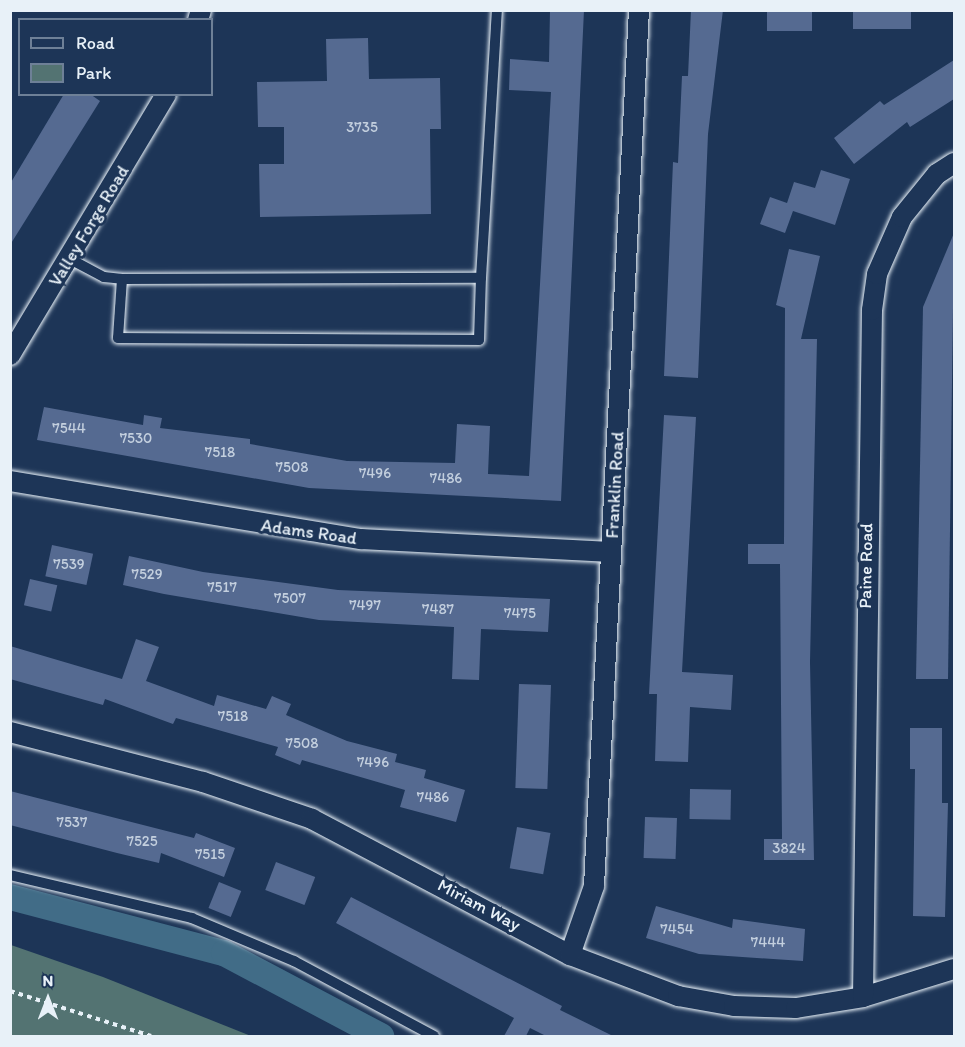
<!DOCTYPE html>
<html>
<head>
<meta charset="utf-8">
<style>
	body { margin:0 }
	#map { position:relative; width:965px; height:1047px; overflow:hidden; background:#1d3557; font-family:Itim,sans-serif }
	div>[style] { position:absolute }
	.green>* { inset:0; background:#537372 }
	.canal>* { height:26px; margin:-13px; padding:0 13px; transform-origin:13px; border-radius:13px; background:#416c87 }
	.building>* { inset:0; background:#556a91; transform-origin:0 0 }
	.path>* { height:4px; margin-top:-2px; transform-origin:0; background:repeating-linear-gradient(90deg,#e8f1f8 0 4.5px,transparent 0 9px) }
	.roads { filter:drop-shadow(0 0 2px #e8f1f8) drop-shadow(0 0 2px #e8f1f8) }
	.service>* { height:10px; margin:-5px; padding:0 5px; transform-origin:5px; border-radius:5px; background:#1d3557 }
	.minor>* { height:20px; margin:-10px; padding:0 10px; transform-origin:10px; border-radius:10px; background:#1d3557 }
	span { translate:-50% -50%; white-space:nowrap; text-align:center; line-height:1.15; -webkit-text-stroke:6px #1d3557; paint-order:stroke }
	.number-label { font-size:15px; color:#c3cfde }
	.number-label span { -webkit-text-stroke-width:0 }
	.street-label { font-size:18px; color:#e8f1f8 }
	.frame { position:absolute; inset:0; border:12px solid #e8f1f8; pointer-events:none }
	.legend { position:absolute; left:18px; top:18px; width:195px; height:78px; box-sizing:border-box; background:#1d3557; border:2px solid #6e8097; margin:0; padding:8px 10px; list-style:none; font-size:18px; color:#e8f1f8 }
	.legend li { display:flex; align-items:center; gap:12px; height:30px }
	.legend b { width:30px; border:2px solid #6e8097 }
	.north { position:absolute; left:18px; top:969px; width:60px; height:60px; -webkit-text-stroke:4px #1d3557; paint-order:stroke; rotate:0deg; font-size:16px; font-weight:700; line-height:24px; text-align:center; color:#e8f1f8 }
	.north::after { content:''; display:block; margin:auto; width:21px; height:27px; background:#e8f1f8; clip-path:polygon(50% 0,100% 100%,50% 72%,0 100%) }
</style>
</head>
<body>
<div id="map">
	<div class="green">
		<div style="clip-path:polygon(11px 945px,103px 977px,251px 1036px,11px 1036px)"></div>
	</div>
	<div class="canal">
		<div style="left:10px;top:897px;width:221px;rotate:14.7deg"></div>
		<div style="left:224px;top:953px;width:178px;rotate:27.9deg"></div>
	</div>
	<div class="building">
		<div style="clip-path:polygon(550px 10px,584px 10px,561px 501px,309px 488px,37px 440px,44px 407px,143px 425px,144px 415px,162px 418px,160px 428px,250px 439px,250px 444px,347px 461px,455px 463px,457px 424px,490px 426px,488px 474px,529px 476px,551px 92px,509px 90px,510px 59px,549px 62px)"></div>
		<div style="clip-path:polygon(691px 10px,723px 10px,708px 134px,698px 378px,664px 376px,673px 162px,678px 163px,682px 76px,688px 76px)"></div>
		<div style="left:767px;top:10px;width:45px;height:21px"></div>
		<div style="left:853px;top:10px;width:58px;height:19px"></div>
		<div style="clip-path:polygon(368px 38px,369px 79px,440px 78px,441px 129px,430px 129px,431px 214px,260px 217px,259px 164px,284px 164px,284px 127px,258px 127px,257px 82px,327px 81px,326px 39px)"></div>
		<div style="clip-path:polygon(954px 60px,954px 99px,910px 127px,907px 122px,854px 164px,834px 138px,880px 101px,884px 105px)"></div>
		<div style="clip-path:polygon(64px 94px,90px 94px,100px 101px,10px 245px,10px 184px)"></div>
		<div style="clip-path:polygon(821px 170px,850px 179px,835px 225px,793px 211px,785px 233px,760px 224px,770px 197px,787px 203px,794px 182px,815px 188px)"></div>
		<div style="clip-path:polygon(954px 233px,948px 679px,916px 679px,923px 307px)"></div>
		<div style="clip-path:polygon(789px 249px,820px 256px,801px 339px,817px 339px,810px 662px,814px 860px,764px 860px,764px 839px,782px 839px,780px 564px,748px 564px,748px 544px,784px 544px,785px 308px,776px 305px)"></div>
		<div style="clip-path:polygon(664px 415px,696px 417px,682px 672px,733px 675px,731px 710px,690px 707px,688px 762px,655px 761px,657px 694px,649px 694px)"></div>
		<div style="left:52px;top:545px;width:42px;height:32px;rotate:12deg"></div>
		<div style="clip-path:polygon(129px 556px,203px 572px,338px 590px,550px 599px,548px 632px,481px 629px,479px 680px,452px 679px,454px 627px,319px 620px,164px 594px,123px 585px)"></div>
		<div style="left:30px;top:579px;width:28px;height:27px;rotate:13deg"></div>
		<div style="clip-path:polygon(136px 639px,159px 647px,146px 681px,214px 706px,217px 695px,266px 709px,272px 696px,291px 704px,286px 715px,347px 741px,397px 754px,395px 762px,426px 770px,424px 778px,465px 790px,456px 822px,400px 807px,405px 790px,302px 760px,300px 765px,275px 755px,278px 747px,176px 718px,173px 724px,105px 699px,103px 705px,10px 679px,10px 646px,122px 679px)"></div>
		<div style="left:519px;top:684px;width:32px;height:104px;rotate:2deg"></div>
		<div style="clip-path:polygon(910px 728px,942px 728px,942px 803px,948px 803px,945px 917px,913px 916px,915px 769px,910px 769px)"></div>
		<div style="left:690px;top:789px;width:41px;height:30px;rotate:1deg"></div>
		<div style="clip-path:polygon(10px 791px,194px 838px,196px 833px,235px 848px,224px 877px,161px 853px,159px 863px,117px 853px,10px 825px)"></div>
		<div style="left:645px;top:817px;width:32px;height:41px;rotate:2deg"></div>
		<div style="left:517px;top:827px;width:34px;height:42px;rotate:10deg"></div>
		<div style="left:276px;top:862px;width:42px;height:30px;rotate:21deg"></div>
		<div style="left:219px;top:882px;width:24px;height:28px;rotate:22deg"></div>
		<div style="clip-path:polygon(351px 897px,562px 1006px,560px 1010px,613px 1036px,546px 1036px,530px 1028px,526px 1036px,504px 1036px,514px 1018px,336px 923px)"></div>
		<div style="clip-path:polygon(656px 906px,732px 928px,733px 919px,805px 929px,803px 961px,699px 954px,646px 938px)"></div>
	</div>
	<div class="path">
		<div style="left:10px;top:991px;width:148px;rotate:17.7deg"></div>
	</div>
	<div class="roads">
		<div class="service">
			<div style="left:70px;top:259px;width:38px;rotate:28deg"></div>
			<div style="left:104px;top:277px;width:18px;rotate:6deg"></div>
			<div style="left:122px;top:279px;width:359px;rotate:-0.2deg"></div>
			<div style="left:481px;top:278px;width:268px;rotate:-86.6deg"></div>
			<div style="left:122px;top:279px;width:59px;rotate:93.9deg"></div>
			<div style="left:118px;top:338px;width:361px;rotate:0.3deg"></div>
			<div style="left:479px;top:340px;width:62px;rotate:-88.2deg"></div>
			<div style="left:10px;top:875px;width:187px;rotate:13.3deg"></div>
			<div style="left:192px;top:918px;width:111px;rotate:22.9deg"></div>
			<div style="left:294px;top:961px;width:159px;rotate:28.2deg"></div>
		</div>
		<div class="minor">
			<div style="left:198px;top:20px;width:10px;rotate:-73deg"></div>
			<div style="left:10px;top:355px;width:304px;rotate:-59.1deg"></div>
			<div style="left:10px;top:481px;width:356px;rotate:9.4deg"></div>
			<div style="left:361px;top:539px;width:250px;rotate:3deg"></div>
			<div style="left:10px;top:732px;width:199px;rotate:14.5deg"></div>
			<div style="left:203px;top:782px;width:115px;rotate:18.7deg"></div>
			<div style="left:312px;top:819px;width:292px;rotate:27.8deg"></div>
			<div style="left:570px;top:955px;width:116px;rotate:20.8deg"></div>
			<div style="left:678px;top:996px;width:57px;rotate:10.1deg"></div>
			<div style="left:734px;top:1006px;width:62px;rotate:1.8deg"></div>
			<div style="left:796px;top:1008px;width:68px;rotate:-9.3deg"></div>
			<div style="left:863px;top:997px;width:95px;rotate:-17.1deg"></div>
			<div style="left:570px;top:955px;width:73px;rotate:-70.8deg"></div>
			<div style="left:594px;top:886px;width:877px;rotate:-87.06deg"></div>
			<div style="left:863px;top:997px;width:687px;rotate:-89.25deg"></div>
			<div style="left:872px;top:310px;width:36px;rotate:-82deg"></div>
			<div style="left:877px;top:274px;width:62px;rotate:-66.3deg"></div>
			<div style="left:902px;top:217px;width:55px;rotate:-50.9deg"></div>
			<div style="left:937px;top:174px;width:20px;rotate:-33deg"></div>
		</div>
	</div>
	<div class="number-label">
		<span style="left:362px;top:128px">3735</span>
		<span style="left:69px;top:429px">7544</span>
		<span style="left:136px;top:439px">7530</span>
		<span style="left:220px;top:453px">7518</span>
		<span style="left:292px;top:468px">7508</span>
		<span style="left:375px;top:474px">7496</span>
		<span style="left:446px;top:479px">7486</span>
		<span style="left:69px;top:565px">7539</span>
		<span style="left:147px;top:575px">7529</span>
		<span style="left:222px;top:588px">7517</span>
		<span style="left:290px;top:599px">7507</span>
		<span style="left:365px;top:606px">7497</span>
		<span style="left:438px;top:610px">7487</span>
		<span style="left:520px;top:614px">7475</span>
		<span style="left:233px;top:717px">7518</span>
		<span style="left:302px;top:744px">7508</span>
		<span style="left:373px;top:763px">7496</span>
		<span style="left:433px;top:798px">7486</span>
		<span style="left:72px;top:823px">7537</span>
		<span style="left:142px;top:842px">7525</span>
		<span style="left:789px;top:849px">3824</span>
		<span style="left:210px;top:855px">7515</span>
		<span style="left:677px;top:930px">7454</span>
		<span style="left:768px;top:943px">7444</span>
	</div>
	<div class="street-label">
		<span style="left:89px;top:226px;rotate:-59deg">Valley Forge Road</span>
		<span style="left:615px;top:485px;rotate:-87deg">Franklin Road</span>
		<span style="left:309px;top:532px;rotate:8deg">Adams Road</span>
		<span style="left:866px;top:566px;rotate:-89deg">Paine Road</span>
		<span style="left:479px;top:905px;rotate:28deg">Miriam Way</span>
	</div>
	<div class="frame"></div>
	<ul class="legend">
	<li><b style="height:8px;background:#1d3557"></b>Road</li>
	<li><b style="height:16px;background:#537372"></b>Park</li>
	</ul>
	<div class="north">N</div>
</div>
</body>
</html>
